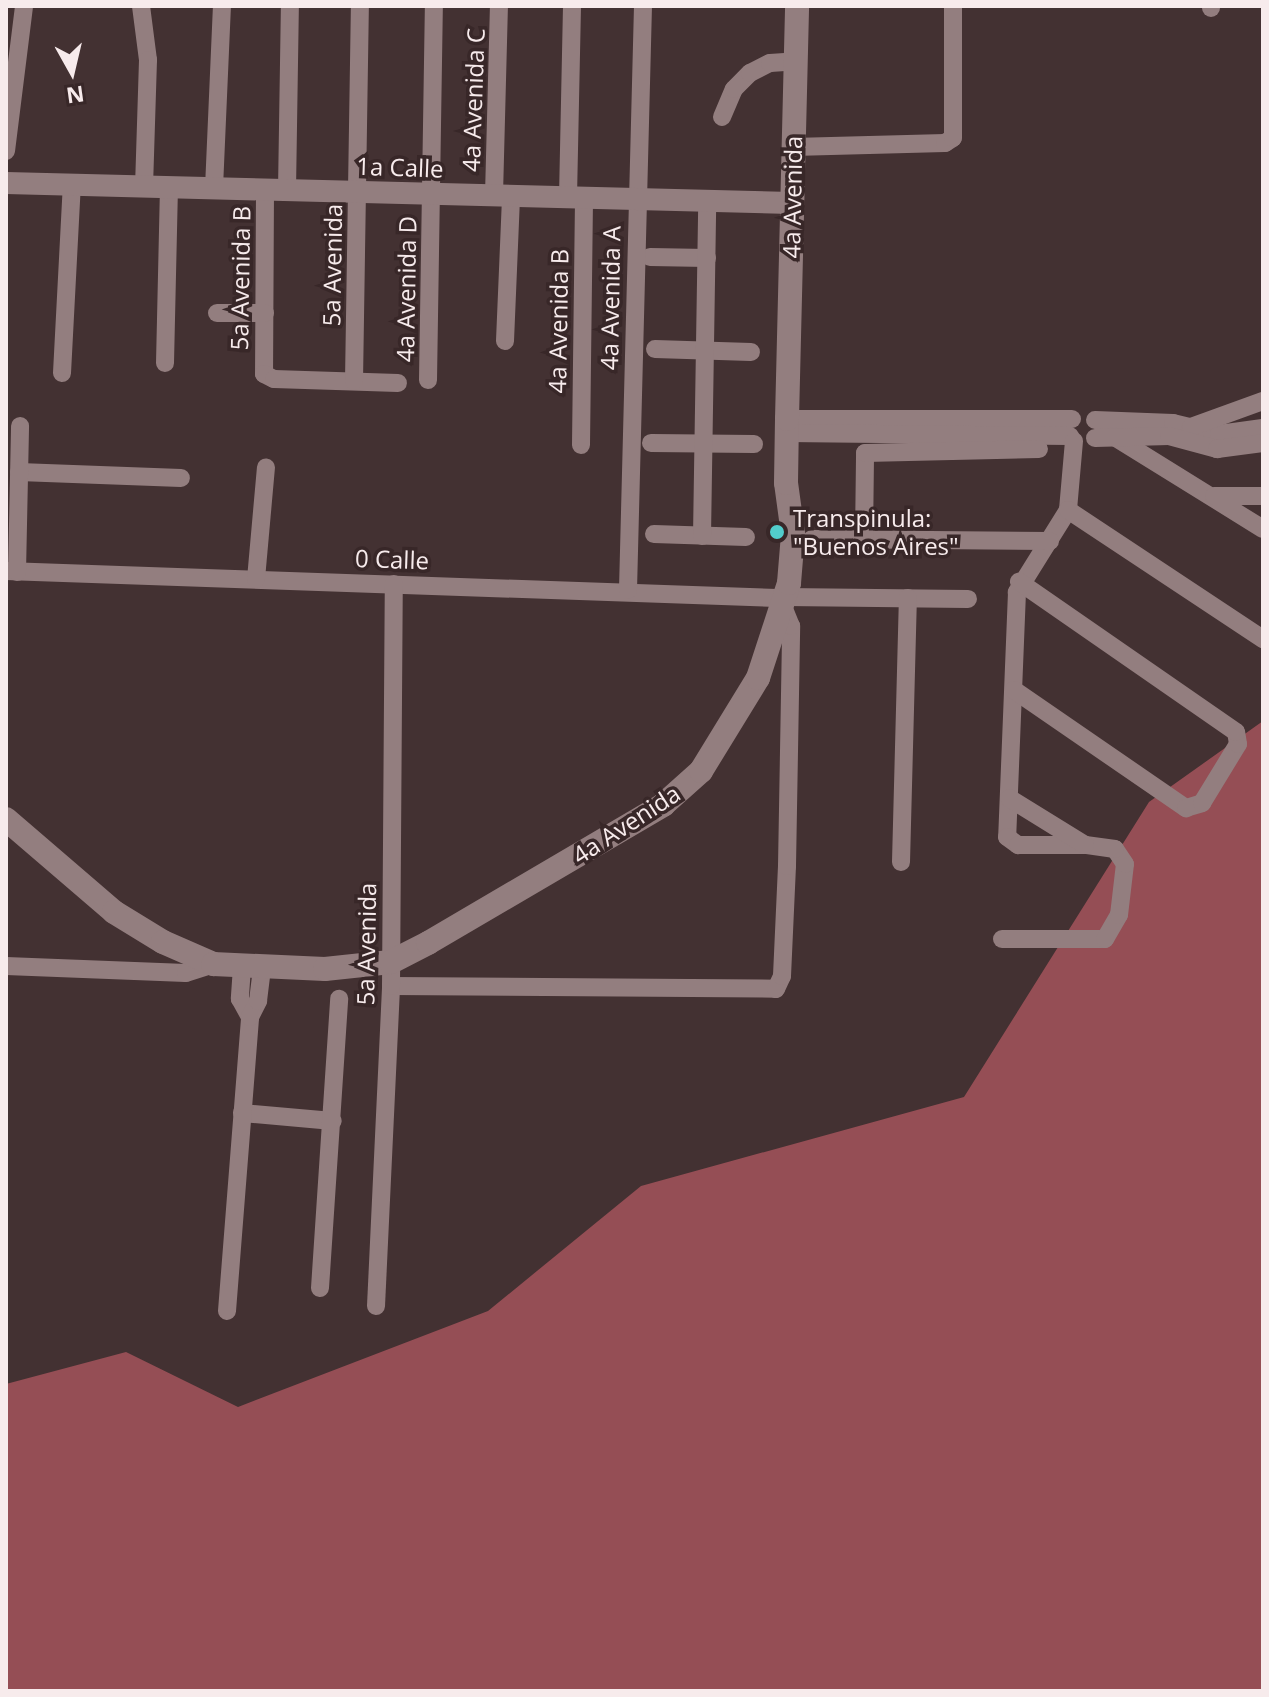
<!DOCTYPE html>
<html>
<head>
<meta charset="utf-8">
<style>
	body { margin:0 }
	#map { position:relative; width:1269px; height:1697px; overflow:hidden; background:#433132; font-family:"Open Sans",sans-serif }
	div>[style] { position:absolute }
	.forest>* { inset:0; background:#954e55 }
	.minor>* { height:18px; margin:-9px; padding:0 9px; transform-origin:9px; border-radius:9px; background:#937e7f }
	.tertiary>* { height:22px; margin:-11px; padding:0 11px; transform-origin:11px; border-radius:11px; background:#937e7f }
	.secondary>* { height:24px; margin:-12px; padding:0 12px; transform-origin:12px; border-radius:12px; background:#937e7f }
	.dots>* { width:22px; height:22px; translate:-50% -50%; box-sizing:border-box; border:4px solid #382728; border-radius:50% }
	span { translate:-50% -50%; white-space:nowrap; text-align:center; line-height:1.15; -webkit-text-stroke:7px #382728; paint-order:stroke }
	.street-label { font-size:24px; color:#f7ebec }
	.poi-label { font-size:24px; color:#f7ebec }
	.left { translate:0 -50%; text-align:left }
	.frame { position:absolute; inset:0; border:8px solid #f7ebec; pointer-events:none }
	.north { position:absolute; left:32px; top:32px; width:80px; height:80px; -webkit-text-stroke:6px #382728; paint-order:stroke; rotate:172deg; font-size:22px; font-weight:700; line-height:32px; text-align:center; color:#f7ebec }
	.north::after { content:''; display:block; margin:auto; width:28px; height:36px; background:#f7ebec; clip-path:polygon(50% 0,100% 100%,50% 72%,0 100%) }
</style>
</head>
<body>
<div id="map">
	<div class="forest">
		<div style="clip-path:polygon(1263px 721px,1263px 1691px,6px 1691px,6px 1384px,126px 1352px,238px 1407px,488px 1311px,641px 1186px,964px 1097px,1149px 802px)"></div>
	</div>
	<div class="minor">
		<div style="left:141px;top:6px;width:54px;rotate:82.6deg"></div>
		<div style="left:148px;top:60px;width:127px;rotate:91.8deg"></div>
		<div style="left:1211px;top:6px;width:2px;rotate:90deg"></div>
		<div style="left:722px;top:117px;width:30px;rotate:-67deg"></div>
		<div style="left:734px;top:89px;width:23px;rotate:-45deg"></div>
		<div style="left:750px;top:73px;width:22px;rotate:-27deg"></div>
		<div style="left:770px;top:63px;width:26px;rotate:-4deg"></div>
		<div style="left:793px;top:147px;width:152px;rotate:-1.5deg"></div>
		<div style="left:945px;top:143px;width:9px;rotate:-32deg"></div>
		<div style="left:953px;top:138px;width:132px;rotate:-90deg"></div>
		<div style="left:6px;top:151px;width:146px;rotate:-82.9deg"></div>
		<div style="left:214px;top:188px;width:182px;rotate:-87.5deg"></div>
		<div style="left:265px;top:190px;width:184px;rotate:90.3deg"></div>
		<div style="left:264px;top:374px;width:11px;rotate:27deg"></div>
		<div style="left:274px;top:379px;width:124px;rotate:1.8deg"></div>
		<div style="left:287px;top:190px;width:184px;rotate:-89.1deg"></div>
		<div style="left:494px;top:195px;width:189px;rotate:-88.5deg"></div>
		<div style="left:568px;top:197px;width:191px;rotate:-88.8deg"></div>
		<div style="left:650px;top:257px;width:57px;rotate:1deg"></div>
		<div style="left:217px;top:313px;width:48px"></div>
		<div style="left:505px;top:341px;width:145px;rotate:-87.6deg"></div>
		<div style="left:655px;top:349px;width:96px;rotate:1.8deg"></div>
		<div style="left:165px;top:363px;width:176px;rotate:-88.7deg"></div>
		<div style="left:62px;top:373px;width:188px;rotate:-87deg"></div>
		<div style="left:428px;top:380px;width:374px;rotate:-89.1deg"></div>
		<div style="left:354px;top:381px;width:375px;rotate:-89.1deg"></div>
		<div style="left:787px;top:419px;width:285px"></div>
		<div style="left:1095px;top:420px;width:78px;rotate:2.2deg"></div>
		<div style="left:1173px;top:423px;width:47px;rotate:13.4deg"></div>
		<div style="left:1219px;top:434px;width:44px;rotate:-7.8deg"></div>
		<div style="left:1191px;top:427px;width:77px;rotate:-19.9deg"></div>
		<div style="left:787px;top:433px;width:283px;rotate:0.6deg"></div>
		<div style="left:1113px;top:436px;width:176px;rotate:31.8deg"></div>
		<div style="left:1095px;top:438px;width:74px;rotate:-1.5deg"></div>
		<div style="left:1169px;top:436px;width:50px;rotate:15.2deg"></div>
		<div style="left:1217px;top:449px;width:46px;rotate:-7.4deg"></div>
		<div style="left:1074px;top:441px;width:69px;rotate:95deg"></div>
		<div style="left:1068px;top:510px;width:97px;rotate:121.9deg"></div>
		<div style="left:1017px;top:592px;width:245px;rotate:92.3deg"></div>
		<div style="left:1007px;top:837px;width:14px;rotate:36deg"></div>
		<div style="left:1018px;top:845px;width:67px"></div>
		<div style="left:651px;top:443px;width:103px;rotate:0.6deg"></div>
		<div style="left:581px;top:445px;width:248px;rotate:-89.3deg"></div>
		<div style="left:19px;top:472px;width:162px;rotate:2.1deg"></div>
		<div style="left:1214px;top:496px;width:49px"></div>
		<div style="left:1068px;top:510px;width:234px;rotate:33.5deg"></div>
		<div style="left:654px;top:534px;width:92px;rotate:1.9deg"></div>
		<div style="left:702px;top:536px;width:333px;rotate:-89.1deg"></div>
		<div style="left:812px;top:539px;width:238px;rotate:0.5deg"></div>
		<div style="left:864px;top:539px;width:86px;rotate:-89.3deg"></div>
		<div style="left:865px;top:453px;width:174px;rotate:-1.3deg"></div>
		<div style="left:6px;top:571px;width:771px;rotate:2.01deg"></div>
		<div style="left:17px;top:572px;width:146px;rotate:-88.8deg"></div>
		<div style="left:256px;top:579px;width:112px;rotate:-84.9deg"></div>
		<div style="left:628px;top:590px;width:584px;rotate:-88.53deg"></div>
		<div style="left:785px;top:597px;width:183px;rotate:0.6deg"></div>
		<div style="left:1014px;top:690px;width:209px;rotate:34.5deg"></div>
		<div style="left:1186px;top:808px;width:17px;rotate:-17deg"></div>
		<div style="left:1202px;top:803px;width:69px;rotate:-58.6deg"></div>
		<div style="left:1238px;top:744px;width:12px;rotate:-99deg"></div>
		<div style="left:1236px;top:732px;width:264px;rotate:-145.3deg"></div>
		<div style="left:901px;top:862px;width:264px;rotate:-88.5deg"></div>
		<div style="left:1002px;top:939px;width:103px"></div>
		<div style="left:1105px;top:939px;width:28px;rotate:-60deg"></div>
		<div style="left:1119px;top:915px;width:51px;rotate:-83.3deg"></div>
		<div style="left:1125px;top:864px;width:18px;rotate:-124deg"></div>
		<div style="left:1115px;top:849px;width:30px;rotate:-172deg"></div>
		<div style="left:1085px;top:845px;width:89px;rotate:-148.3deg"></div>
		<div style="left:6px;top:966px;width:180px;rotate:2.2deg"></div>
		<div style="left:186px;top:973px;width:28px;rotate:-18deg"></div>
		<div style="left:242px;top:967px;width:32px;rotate:94deg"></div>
		<div style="left:240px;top:999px;width:21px;rotate:61deg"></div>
		<div style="left:391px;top:986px;width:385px;rotate:0.4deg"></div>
		<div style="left:776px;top:989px;width:14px;rotate:-65deg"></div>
		<div style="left:782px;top:976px;width:110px;rotate:-87.4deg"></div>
		<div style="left:787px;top:866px;width:240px;rotate:-89deg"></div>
		<div style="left:791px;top:626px;width:24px;rotate:-112deg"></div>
		<div style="left:242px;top:1113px;width:91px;rotate:5deg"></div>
		<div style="left:320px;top:1288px;width:290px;rotate:-86.2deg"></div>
		<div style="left:376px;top:1306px;width:320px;rotate:-87.3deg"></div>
		<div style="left:391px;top:986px;width:402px;rotate:-89.6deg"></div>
		<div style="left:227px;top:1311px;width:295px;rotate:-85.5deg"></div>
		<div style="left:250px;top:1017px;width:18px;rotate:-63deg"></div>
		<div style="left:258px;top:1001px;width:33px;rotate:-83deg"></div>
	</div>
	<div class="tertiary">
		<div style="left:6px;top:183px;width:786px;rotate:1.46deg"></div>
	</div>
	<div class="secondary">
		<div style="left:6px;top:819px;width:143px;rotate:40.7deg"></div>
		<div style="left:114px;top:912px;width:57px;rotate:31.5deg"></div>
		<div style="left:163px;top:942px;width:55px;rotate:23.7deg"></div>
		<div style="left:213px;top:964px;width:112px;rotate:2.6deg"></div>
		<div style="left:325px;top:969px;width:66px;rotate:-6.1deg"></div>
		<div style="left:391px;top:962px;width:42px;rotate:-27.2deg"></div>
		<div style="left:428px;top:943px;width:273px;rotate:-30.4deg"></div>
		<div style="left:663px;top:805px;width:51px;rotate:-41.8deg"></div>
		<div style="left:701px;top:771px;width:109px;rotate:-58.5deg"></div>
		<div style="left:758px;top:678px;width:100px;rotate:-71.9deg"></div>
		<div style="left:789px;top:583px;width:49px;rotate:-85.3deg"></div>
		<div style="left:793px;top:534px;width:51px;rotate:-97.8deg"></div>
		<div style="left:786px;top:483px;width:64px;rotate:-89.1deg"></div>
		<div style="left:787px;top:419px;width:413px;rotate:-88.6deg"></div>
	</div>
	<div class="dots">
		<div style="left:777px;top:532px;background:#52cdcc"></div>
	</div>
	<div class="street-label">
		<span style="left:473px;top:100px;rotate:-88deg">4a Avenida C</span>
		<span style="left:400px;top:167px;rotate:2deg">1a Calle</span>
		<span style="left:792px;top:197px;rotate:-89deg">4a Avenida</span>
		<span style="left:332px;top:265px;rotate:-89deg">5a Avenida</span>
		<span style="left:240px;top:278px;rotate:-89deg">5a Avenida B</span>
		<span style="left:406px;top:289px;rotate:-89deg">4a Avenida D</span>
		<span style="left:610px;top:298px;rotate:-89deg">4a Avenida A</span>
		<span style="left:558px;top:321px;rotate:-89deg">4a Avenida B</span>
		<span style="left:392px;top:559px;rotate:2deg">0 Calle</span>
		<span style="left:626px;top:824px;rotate:-33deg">4a Avenida</span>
		<span style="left:366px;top:944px;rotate:-89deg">5a Avenida</span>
	</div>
	<div class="poi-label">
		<span class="left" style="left:793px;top:532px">Transpinula:<br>"Buenos Aires"</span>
	</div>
	<div class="frame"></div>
	<div class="north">N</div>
</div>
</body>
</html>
